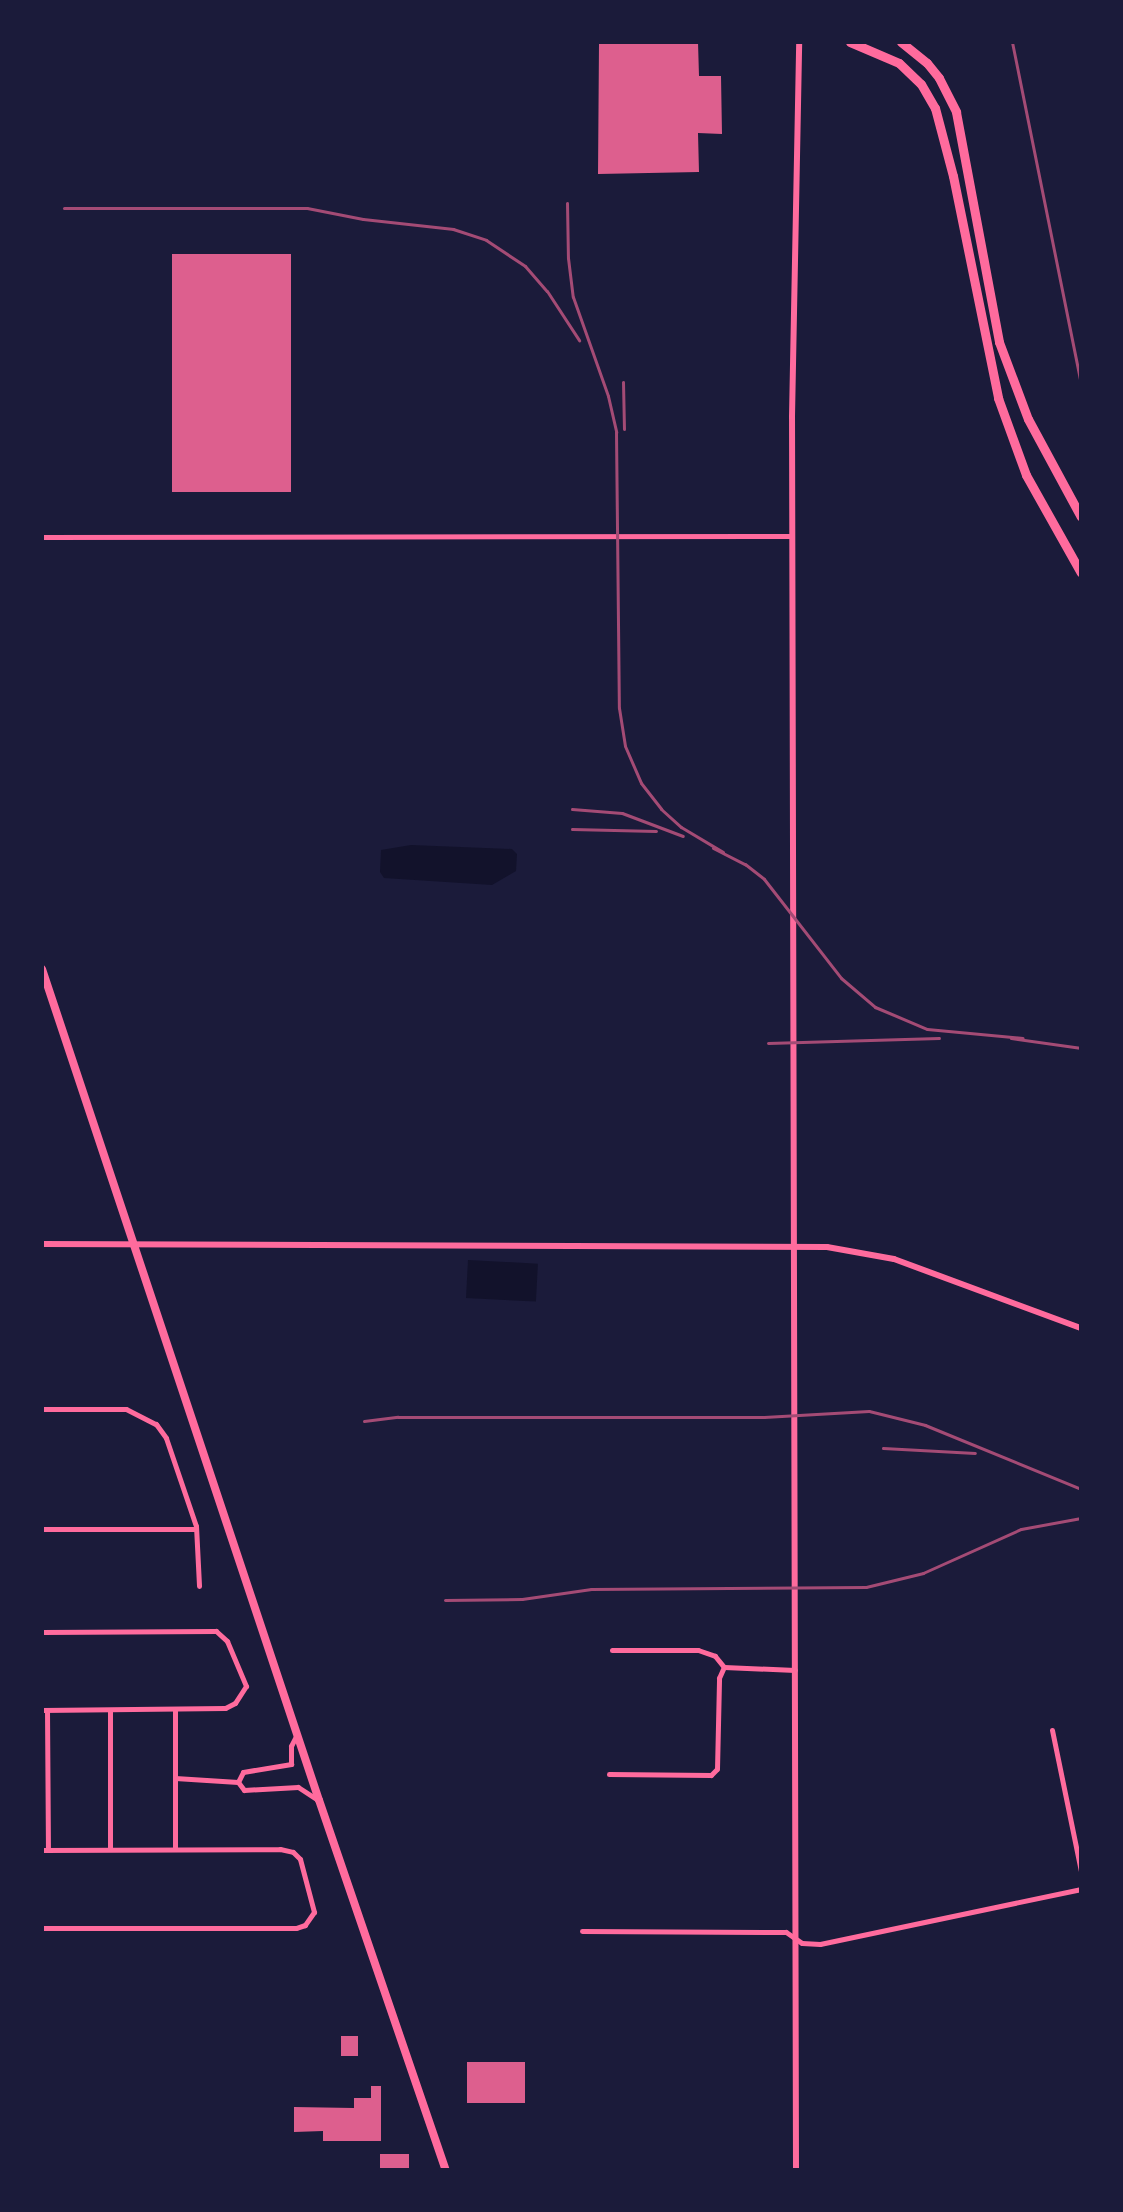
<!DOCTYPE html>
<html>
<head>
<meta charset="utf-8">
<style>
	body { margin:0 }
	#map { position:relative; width:1123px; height:2212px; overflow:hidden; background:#1b1b3a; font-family:"Public Sans",sans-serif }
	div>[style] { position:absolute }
	.water>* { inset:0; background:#12122b; transform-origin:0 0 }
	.building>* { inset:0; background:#dd5f8e; transform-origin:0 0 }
	.minor>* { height:5px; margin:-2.5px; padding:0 2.5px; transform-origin:2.5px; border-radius:2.5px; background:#ff6b9d }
	.tertiary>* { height:6px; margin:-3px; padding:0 3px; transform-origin:3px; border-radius:3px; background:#ff6b9d }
	.trunk>* { height:8px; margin:-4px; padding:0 4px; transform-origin:4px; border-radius:4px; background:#ff6b9d }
	.motorway>* { height:9px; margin:-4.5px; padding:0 4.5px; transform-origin:4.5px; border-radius:4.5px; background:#ff6b9d }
	.rail>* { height:3px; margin:-1.5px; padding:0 1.5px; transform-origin:1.5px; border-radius:1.5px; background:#a44b75 }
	span { translate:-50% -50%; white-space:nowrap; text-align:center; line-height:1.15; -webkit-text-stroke:6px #1b1b3a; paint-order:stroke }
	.frame { position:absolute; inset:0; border:44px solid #1b1b3a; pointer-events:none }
</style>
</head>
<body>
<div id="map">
	<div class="water">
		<div style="clip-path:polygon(411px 845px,512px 849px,517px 854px,516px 871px,492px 885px,384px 878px,380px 872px,381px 850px)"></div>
		<div style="left:468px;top:1260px;width:70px;height:38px;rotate:3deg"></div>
	</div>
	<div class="building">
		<div style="clip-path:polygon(599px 42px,698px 42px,699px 76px,721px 76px,722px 134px,698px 133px,699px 172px,598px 174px)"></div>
		<div style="left:172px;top:254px;width:119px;height:238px"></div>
		<div style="left:341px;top:2036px;width:17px;height:20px"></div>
		<div style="left:467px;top:2062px;width:58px;height:41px"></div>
		<div style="clip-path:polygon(371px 2086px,381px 2086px,381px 2141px,323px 2141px,323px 2131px,294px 2132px,294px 2107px,354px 2108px,354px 2098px,371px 2098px)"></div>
		<div style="left:409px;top:2154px;width:16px;height:29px;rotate:90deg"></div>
	</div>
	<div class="minor">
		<div style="left:42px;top:537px;width:750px;rotate:-0.08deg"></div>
		<div style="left:42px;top:1409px;width:84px"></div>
		<div style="left:126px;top:1409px;width:34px;rotate:27deg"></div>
		<div style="left:156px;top:1424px;width:17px;rotate:54deg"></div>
		<div style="left:166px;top:1438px;width:93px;rotate:71.2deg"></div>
		<div style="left:196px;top:1526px;width:60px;rotate:87.1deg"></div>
		<div style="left:42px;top:1529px;width:154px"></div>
		<div style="left:42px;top:1632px;width:174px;rotate:-0.3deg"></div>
		<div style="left:216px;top:1631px;width:15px;rotate:42deg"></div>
		<div style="left:227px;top:1641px;width:49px;rotate:67.1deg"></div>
		<div style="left:246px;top:1686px;width:20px;rotate:123deg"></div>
		<div style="left:235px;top:1703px;width:11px;rotate:153deg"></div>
		<div style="left:225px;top:1708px;width:183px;rotate:179.4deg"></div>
		<div style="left:612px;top:1650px;width:86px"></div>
		<div style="left:698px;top:1650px;width:18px;rotate:19deg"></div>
		<div style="left:715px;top:1656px;width:14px;rotate:51deg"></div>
		<div style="left:724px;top:1667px;width:71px;rotate:2.4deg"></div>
		<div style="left:47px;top:1710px;width:140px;rotate:89.6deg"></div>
		<div style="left:175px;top:1710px;width:139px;rotate:90deg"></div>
		<div style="left:1052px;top:1730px;width:144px;rotate:78.4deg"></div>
		<div style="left:609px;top:1774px;width:102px;rotate:0.6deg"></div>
		<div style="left:711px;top:1775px;width:8px;rotate:-45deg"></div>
		<div style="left:717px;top:1769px;width:91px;rotate:-88.7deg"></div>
		<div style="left:719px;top:1678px;width:12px;rotate:-66deg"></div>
		<div style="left:175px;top:1778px;width:63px;rotate:3.6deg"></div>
		<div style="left:238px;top:1782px;width:10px;rotate:53deg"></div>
		<div style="left:244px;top:1790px;width:54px;rotate:-3.2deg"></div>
		<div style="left:298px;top:1787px;width:24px;rotate:33deg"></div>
		<div style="left:238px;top:1782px;width:11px;rotate:-63deg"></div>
		<div style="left:243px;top:1772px;width:49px;rotate:-9.5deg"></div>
		<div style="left:291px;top:1764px;width:18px;rotate:-90deg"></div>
		<div style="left:291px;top:1746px;width:13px;rotate:-63deg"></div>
		<div style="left:110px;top:1849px;width:139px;rotate:-90deg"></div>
		<div style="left:42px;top:1850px;width:238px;rotate:-0.2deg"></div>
		<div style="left:280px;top:1849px;width:13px;rotate:13deg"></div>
		<div style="left:293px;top:1852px;width:10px;rotate:45deg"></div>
		<div style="left:300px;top:1859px;width:55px;rotate:75.2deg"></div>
		<div style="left:314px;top:1912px;width:16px;rotate:125deg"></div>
		<div style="left:305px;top:1925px;width:9px;rotate:162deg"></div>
		<div style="left:296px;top:1928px;width:254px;rotate:180deg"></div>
		<div style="left:582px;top:1931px;width:204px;rotate:0.3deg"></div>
		<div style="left:786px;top:1932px;width:19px;rotate:35deg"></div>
		<div style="left:802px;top:1943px;width:18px;rotate:3deg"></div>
		<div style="left:820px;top:1944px;width:267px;rotate:-11.9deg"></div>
	</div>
	<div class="tertiary">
		<div style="left:42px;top:1244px;width:785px;rotate:0.22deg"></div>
		<div style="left:827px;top:1247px;width:68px;rotate:10.2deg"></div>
		<div style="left:894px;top:1259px;width:199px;rotate:20.3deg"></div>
		<div style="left:796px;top:2170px;width:1753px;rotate:-90.13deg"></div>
		<div style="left:792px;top:417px;width:375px;rotate:-88.9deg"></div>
	</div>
	<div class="trunk">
		<div style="left:42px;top:969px;width:876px;rotate:71.57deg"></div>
		<div style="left:319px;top:1800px;width:391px;rotate:71.1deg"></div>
	</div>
	<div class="motorway">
		<div style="left:850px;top:42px;width:53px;rotate:23.2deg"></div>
		<div style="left:899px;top:63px;width:30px;rotate:44deg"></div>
		<div style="left:921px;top:84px;width:28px;rotate:60deg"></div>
		<div style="left:935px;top:108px;width:70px;rotate:75.2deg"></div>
		<div style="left:953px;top:176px;width:227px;rotate:78.5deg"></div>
		<div style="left:998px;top:398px;width:82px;rotate:70deg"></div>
		<div style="left:1026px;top:475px;width:112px;rotate:60.7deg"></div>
		<div style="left:901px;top:42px;width:33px;rotate:39deg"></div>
		<div style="left:927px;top:63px;width:19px;rotate:51deg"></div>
		<div style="left:939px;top:78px;width:38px;rotate:63deg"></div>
		<div style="left:956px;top:112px;width:234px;rotate:79.4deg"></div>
		<div style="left:999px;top:342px;width:82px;rotate:69.4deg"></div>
		<div style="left:1028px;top:419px;width:111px;rotate:61.6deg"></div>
	</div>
	<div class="rail">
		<div style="left:1012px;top:42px;width:348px;rotate:78.6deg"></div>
		<div style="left:567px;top:203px;width:55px;rotate:89deg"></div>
		<div style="left:568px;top:258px;width:39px;rotate:83deg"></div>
		<div style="left:573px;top:297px;width:105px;rotate:70.5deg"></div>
		<div style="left:608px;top:396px;width:37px;rotate:77deg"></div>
		<div style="left:616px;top:432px;width:276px;rotate:89.4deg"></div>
		<div style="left:619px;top:708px;width:38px;rotate:81deg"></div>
		<div style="left:625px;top:746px;width:40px;rotate:66.6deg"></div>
		<div style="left:641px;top:783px;width:33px;rotate:52deg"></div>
		<div style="left:661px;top:809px;width:27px;rotate:42deg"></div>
		<div style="left:681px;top:827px;width:49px;rotate:30.8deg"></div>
		<div style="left:64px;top:208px;width:243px"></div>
		<div style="left:307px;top:208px;width:57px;rotate:11.1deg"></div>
		<div style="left:363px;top:219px;width:91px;rotate:6.3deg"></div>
		<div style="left:453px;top:229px;width:35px;rotate:18deg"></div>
		<div style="left:486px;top:240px;width:47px;rotate:33.7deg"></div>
		<div style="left:525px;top:266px;width:33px;rotate:49deg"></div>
		<div style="left:547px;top:291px;width:59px;rotate:56.9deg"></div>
		<div style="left:623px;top:382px;width:47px;rotate:88.8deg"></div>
		<div style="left:572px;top:809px;width:50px;rotate:4.6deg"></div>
		<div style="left:622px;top:813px;width:65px;rotate:20.7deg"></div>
		<div style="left:572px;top:829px;width:84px;rotate:1.4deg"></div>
		<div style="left:713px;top:848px;width:36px;rotate:27deg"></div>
		<div style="left:745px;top:864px;width:24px;rotate:38deg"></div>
		<div style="left:764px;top:879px;width:125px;rotate:52.1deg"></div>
		<div style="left:841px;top:978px;width:45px;rotate:40.5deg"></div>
		<div style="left:875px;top:1007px;width:56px;rotate:22.9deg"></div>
		<div style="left:927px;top:1029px;width:96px;rotate:5.4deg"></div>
		<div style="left:1011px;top:1038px;width:71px;rotate:8.1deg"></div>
		<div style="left:768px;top:1043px;width:171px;rotate:-1.7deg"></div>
		<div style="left:364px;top:1421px;width:34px;rotate:-7deg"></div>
		<div style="left:398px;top:1417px;width:366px"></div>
		<div style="left:764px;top:1417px;width:105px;rotate:-3.3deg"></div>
		<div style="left:869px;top:1411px;width:58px;rotate:14deg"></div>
		<div style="left:925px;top:1425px;width:169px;rotate:22.3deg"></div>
		<div style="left:883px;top:1448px;width:92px;rotate:3.1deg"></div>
		<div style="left:445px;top:1600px;width:77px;rotate:-0.7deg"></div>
		<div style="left:522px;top:1599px;width:70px;rotate:-8.2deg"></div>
		<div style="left:591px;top:1589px;width:275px;rotate:-0.4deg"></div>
		<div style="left:866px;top:1587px;width:59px;rotate:-13.8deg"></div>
		<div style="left:923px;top:1573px;width:107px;rotate:-24.2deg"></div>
		<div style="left:1021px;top:1529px;width:61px;rotate:-10.4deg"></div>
	</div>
	<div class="frame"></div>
</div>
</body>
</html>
